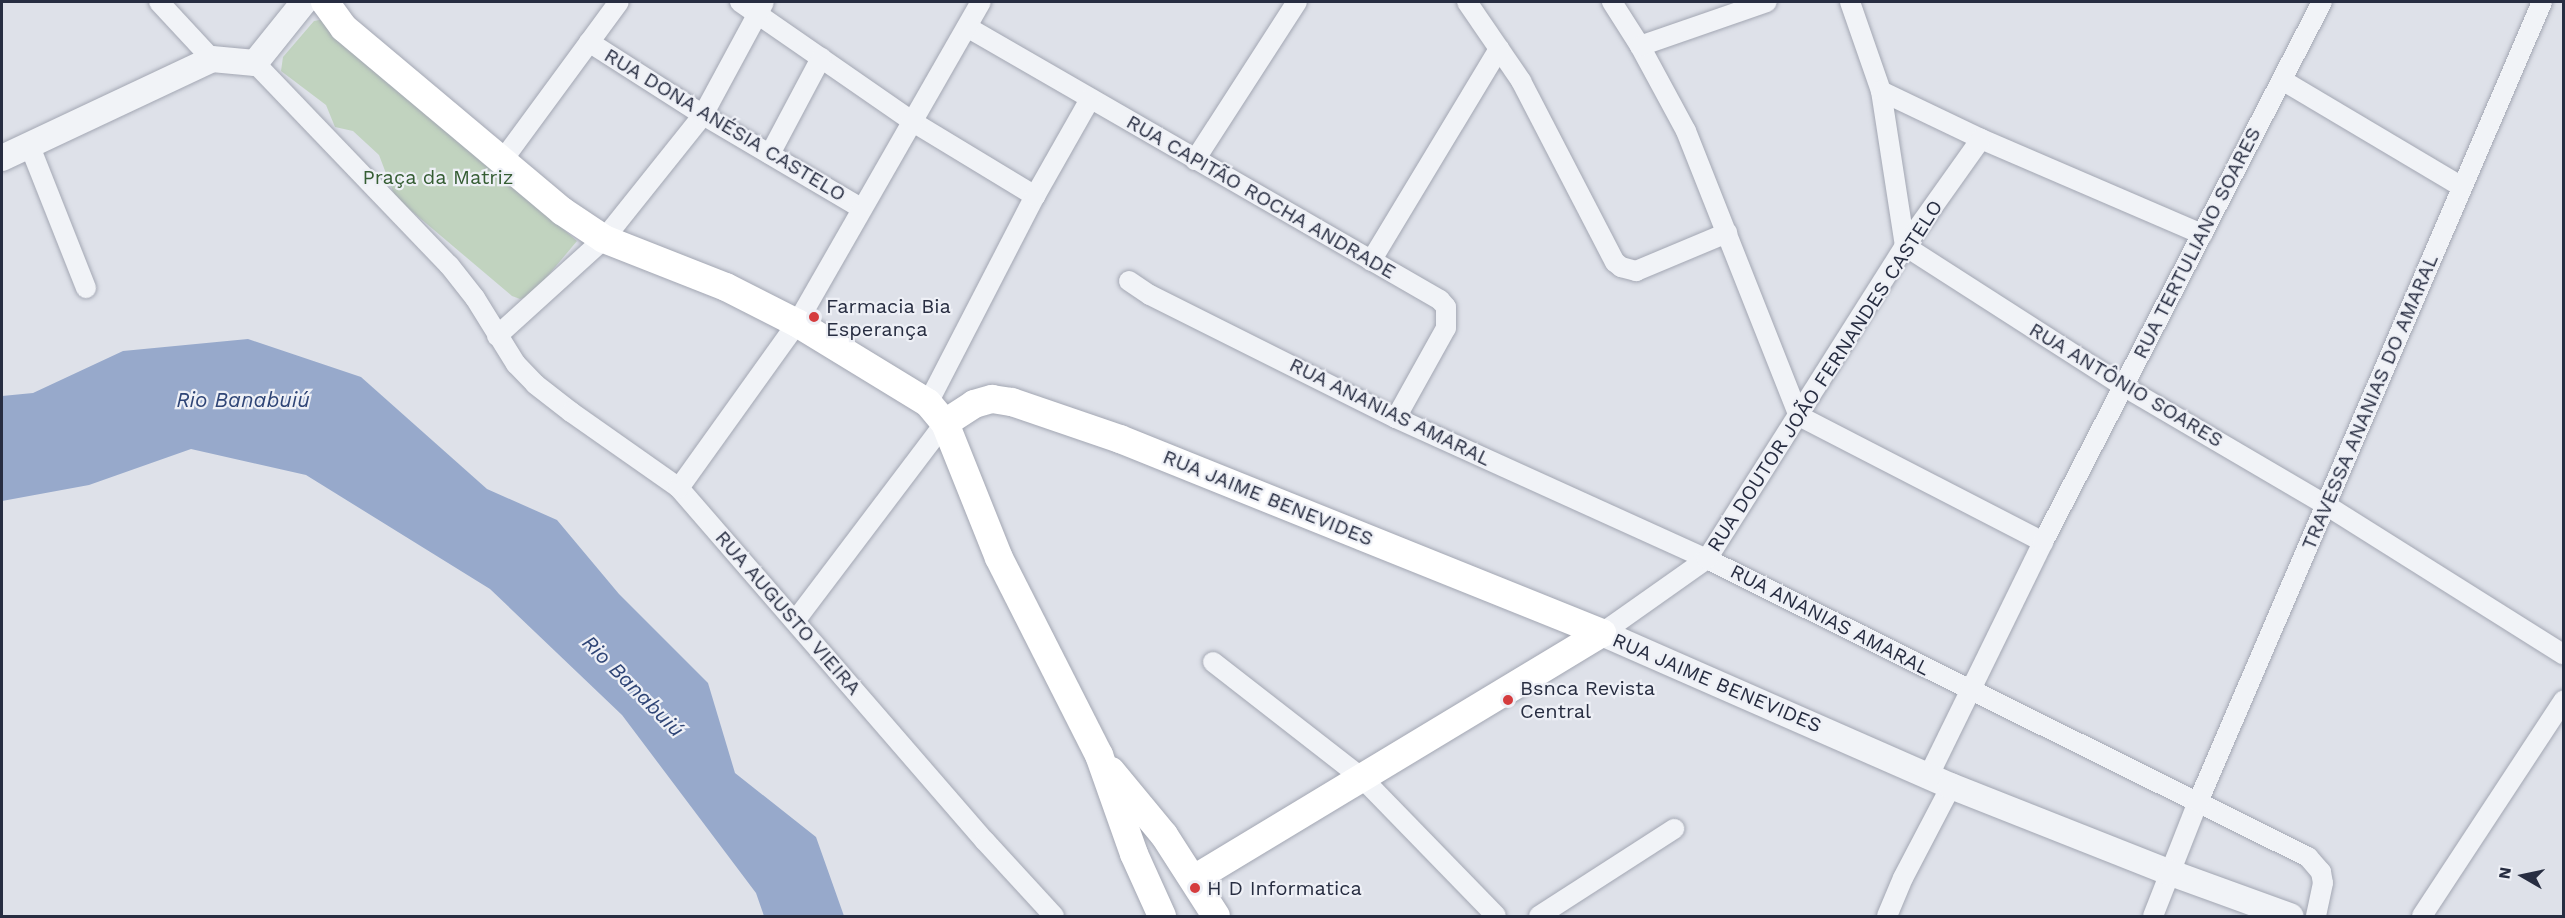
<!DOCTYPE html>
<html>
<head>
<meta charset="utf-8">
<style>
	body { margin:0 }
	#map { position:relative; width:2565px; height:918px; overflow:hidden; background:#dee1e9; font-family:"Work Sans",sans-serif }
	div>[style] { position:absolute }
	.green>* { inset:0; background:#c1d3bf }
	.water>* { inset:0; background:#97a9cb }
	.roads { filter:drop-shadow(0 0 2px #a3a7b3) drop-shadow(0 0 2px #a3a7b3) }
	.minor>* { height:20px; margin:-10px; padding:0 10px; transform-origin:10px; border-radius:10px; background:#f1f3f7 }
	.tertiary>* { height:26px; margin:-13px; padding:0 13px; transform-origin:13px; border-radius:13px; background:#f1f3f7 }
	.secondary>* { height:28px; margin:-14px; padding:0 14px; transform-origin:14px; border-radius:14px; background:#fff }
	.dots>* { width:16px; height:16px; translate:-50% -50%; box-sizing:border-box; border:3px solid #eef0f6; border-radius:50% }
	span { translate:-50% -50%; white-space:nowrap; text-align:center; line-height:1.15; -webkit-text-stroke:4.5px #eef0f6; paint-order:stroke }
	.street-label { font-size:20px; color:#272d41 }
	.park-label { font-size:20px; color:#355d33 }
	.poi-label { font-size:20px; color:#272d41 }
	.left { translate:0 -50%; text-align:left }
	.water-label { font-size:21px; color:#2f4576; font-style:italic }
	.frame { position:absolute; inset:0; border:3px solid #272d41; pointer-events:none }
	.north { position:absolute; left:2493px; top:846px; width:60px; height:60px; -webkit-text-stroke:4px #eef0f6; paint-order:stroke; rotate:279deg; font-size:16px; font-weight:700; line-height:24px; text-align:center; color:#272d41 }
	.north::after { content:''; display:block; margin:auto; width:21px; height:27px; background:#272d41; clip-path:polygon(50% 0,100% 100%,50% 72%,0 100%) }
</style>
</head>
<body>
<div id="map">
	<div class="green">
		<div style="clip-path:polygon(325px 19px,345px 41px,577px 241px,530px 297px,520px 299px,512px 296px,395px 197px,379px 155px,353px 131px,335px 127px,326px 105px,281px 71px,283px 57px,314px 21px)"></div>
	</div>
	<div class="water">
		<div style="clip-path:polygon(248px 339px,361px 377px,487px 489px,557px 520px,619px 594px,708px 683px,735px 773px,816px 837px,844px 916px,764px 916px,756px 893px,622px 715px,490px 589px,306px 475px,191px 449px,89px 485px,2px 501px,2px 396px,33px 393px,123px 351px)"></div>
	</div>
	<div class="roads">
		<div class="minor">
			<div style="left:159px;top:2px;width:78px;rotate:47.1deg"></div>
			<div style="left:740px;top:2px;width:211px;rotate:34.7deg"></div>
			<div style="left:913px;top:122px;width:143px;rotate:31.2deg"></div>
			<div style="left:1467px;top:2px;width:96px;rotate:55.6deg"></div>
			<div style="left:1521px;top:81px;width:204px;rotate:62.6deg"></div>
			<div style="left:1615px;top:262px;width:8px;rotate:40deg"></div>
			<div style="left:1621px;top:267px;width:16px;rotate:15deg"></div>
			<div style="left:1636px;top:271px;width:99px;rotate:-22.7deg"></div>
			<div style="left:1612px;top:2px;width:52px;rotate:57.5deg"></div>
			<div style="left:1640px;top:46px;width:97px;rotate:61.6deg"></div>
			<div style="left:1686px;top:131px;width:307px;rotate:68.4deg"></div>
			<div style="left:1799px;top:416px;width:275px;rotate:27.3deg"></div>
			<div style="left:1850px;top:2px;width:94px;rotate:70.8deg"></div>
			<div style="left:1881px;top:91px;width:157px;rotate:81.2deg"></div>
			<div style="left:1905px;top:246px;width:259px;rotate:32.7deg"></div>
			<div style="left:2123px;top:386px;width:235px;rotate:30.4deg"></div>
			<div style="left:2326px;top:505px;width:281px;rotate:32.2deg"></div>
			<div style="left:967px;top:27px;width:546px;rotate:29.99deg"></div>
			<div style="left:1440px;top:300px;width:9px;rotate:49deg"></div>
			<div style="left:1446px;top:307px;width:21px;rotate:90deg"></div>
			<div style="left:1446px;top:328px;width:103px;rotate:119.1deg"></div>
			<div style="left:589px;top:42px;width:135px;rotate:32.6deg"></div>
			<div style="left:703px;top:115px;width:183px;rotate:30.5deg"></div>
			<div style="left:1640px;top:46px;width:134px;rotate:-19.1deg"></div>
			<div style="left:255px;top:63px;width:280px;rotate:46.2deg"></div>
			<div style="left:449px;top:265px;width:42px;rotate:51.8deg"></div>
			<div style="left:475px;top:298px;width:78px;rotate:58.2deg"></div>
			<div style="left:516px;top:364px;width:28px;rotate:46deg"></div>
			<div style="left:535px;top:384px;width:46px;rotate:37.9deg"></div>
			<div style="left:571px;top:412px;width:132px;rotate:35.1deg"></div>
			<div style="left:679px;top:488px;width:467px;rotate:49.1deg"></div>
			<div style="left:985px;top:841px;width:102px;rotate:47.4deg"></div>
			<div style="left:2282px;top:80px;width:209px;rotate:30.7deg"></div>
			<div style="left:1881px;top:91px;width:111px;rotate:25.6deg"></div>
			<div style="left:1981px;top:139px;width:241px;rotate:23.3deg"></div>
			<div style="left:29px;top:144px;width:155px;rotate:68.4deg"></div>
			<div style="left:770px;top:154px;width:109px;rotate:-62deg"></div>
			<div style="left:1195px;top:160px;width:188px;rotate:-57.2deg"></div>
			<div style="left:502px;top:161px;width:197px;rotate:-53.7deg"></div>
			<div style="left:1371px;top:261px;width:248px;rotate:-58.9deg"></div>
			<div style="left:1129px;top:281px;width:25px;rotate:34deg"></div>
			<div style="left:1150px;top:295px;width:275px;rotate:26.6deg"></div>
			<div style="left:1396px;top:418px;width:341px;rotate:24.4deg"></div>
			<div style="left:1707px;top:559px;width:671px;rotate:26.37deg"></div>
			<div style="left:2308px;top:857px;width:20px;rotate:49deg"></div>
			<div style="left:2321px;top:872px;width:11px;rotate:80deg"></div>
			<div style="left:2323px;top:883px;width:34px;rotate:102deg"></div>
			<div style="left:497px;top:336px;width:144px;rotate:-42.2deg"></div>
			<div style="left:604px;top:239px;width:159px;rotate:-51.4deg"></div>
			<div style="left:703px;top:115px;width:128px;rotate:-61.6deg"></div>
			<div style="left:928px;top:403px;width:233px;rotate:-62.7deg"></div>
			<div style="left:1035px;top:196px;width:112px;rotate:-60.4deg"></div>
			<div style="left:679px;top:488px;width:203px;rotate:-54.4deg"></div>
			<div style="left:797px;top:323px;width:370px;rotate:-60.2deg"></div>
			<div style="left:795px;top:621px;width:248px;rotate:-52.9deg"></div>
			<div style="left:1602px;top:633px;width:128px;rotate:-35.2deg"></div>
			<div style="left:1707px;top:559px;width:370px;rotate:-57.7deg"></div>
			<div style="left:1905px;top:246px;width:131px;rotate:-54.6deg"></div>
			<div style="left:1213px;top:662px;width:189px;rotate:37.9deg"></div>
			<div style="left:1362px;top:778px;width:192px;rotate:45.8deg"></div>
			<div style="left:1929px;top:775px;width:259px;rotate:-63.9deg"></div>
			<div style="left:2043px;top:542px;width:608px;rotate:-62.68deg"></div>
			<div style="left:1539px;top:916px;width:161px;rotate:-32.8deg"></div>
			<div style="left:1887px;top:916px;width:41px;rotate:-67.2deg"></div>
			<div style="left:1903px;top:878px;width:104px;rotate:-62.4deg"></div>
			<div style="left:2153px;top:916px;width:123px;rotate:-68.5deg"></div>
			<div style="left:2198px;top:802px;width:871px;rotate:-66.73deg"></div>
			<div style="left:2422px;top:916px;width:258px;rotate:-56.7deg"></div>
		</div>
		<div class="tertiary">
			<div style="left:2px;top:158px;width:232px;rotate:-25.2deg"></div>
			<div style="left:212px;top:59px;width:43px;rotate:5.3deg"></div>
			<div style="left:255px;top:63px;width:78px;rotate:-51.2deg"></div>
			<div style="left:1602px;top:633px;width:381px;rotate:23.7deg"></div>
			<div style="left:1951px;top:786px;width:237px;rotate:21.6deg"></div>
			<div style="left:2171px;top:873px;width:127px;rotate:19.9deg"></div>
		</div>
		<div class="secondary">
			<div style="left:325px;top:2px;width:32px;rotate:54deg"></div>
			<div style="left:344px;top:28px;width:285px;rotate:40deg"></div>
			<div style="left:562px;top:211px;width:50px;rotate:33.7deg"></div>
			<div style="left:604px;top:239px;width:131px;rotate:21.5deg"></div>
			<div style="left:726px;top:287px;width:80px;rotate:26.9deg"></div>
			<div style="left:797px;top:323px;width:153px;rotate:31.4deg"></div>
			<div style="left:928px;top:403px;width:26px;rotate:50deg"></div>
			<div style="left:945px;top:423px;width:145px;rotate:68.2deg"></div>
			<div style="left:999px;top:558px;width:221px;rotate:63.1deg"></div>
			<div style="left:1099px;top:755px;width:105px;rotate:70.5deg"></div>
			<div style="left:1134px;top:854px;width:68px;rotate:65.7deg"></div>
			<div style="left:945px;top:423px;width:35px;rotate:-33deg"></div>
			<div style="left:974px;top:404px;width:19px;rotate:-16deg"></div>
			<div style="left:992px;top:399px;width:20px;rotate:9deg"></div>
			<div style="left:1012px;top:402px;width:114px;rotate:18.9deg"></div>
			<div style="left:1120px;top:439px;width:520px;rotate:21.92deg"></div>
			<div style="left:1111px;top:771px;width:83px;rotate:50.4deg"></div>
			<div style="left:1164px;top:835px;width:96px;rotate:57.3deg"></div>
			<div style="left:1194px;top:879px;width:476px;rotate:-31.1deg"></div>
		</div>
	</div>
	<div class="dots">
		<div style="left:814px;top:317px;background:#d53c3e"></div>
		<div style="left:1508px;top:700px;background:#d53c3e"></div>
		<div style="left:1195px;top:888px;background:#d53c3e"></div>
	</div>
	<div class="street-label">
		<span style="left:725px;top:125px;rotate:31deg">RUA DONA ANÉSIA CASTELO</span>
		<span style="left:1261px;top:197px;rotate:30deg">RUA CAPITÃO ROCHA ANDRADE</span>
		<span style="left:2197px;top:243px;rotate:-63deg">RUA TERTULIANO SOARES</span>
		<span style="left:1825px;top:376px;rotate:-57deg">RUA DOUTOR JOÃO FERNANDES CASTELO</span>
		<span style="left:2126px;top:385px;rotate:31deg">RUA ANTÔNIO SOARES</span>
		<span style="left:2370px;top:402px;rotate:-67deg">TRAVESSA ANANIAS DO AMARAL</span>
		<span style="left:1390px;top:412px;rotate:26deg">RUA ANANIAS AMARAL</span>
		<span style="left:1268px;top:498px;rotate:22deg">RUA JAIME BENEVIDES</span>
		<span style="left:788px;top:613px;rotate:49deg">RUA AUGUSTO VIEIRA</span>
		<span style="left:1830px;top:620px;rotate:27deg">RUA ANANIAS AMARAL</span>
		<span style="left:1717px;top:683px;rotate:23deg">RUA JAIME BENEVIDES</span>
	</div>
	<div class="park-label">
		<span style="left:438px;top:177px">Praça da Matriz</span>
	</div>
	<div class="poi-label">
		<span class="left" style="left:826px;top:318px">Farmacia Bia<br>Esperança</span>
		<span class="left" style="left:1520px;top:700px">Bsnca Revista<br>Central</span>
		<span class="left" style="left:1207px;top:888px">H D Informatica</span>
	</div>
	<div class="water-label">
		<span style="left:243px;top:400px">Rio Banabuiú</span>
		<span style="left:633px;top:686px;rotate:45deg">Rio Banabuiú</span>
	</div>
	<div class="frame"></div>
	<div class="north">N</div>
</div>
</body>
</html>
